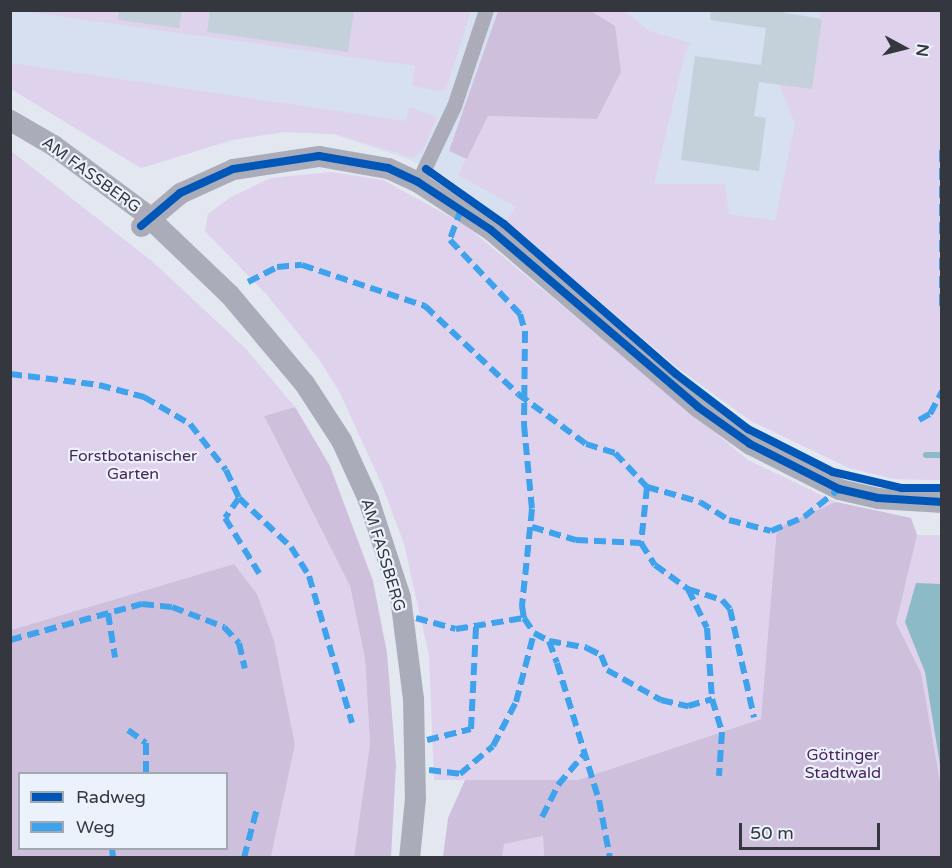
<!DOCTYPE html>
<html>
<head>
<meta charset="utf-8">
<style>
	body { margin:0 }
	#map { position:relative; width:952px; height:868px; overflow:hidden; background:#e2e7f0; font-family:"Varela Round",sans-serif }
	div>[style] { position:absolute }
	.built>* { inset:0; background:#d6e0f1 }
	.green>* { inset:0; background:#dfd2ed }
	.forest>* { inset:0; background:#cec0dc }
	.water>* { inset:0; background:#8cbac6 }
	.stream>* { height:6px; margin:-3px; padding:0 3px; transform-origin:3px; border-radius:3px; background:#8cbac6 }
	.building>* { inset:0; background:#c4d0da }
	.street>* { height:15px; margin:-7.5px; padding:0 7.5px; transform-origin:7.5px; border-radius:7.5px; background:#acacb9 }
	.secondary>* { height:21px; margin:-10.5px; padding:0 10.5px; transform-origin:10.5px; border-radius:10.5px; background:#abacb9 }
	.quiet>* { height:6px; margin-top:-3px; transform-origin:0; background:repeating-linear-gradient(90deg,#3ea3ec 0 12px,transparent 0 18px) }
	.cycleway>* { height:8px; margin:-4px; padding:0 4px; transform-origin:4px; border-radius:4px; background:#0057b8 }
	span { translate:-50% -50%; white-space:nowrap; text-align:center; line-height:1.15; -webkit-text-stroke:4.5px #ecf2fc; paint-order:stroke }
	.street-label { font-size:16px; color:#34383e }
	.park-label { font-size:16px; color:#4a265c }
	.frame { position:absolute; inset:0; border:12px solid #34383e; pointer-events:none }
	.legend { position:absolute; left:18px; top:772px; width:210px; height:78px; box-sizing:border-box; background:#ecf2fc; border:2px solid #a2a8b0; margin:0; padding:8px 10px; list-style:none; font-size:18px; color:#34383e }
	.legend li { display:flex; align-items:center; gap:12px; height:30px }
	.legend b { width:30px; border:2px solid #a2a8b0 }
	.north { position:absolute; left:874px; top:18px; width:60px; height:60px; -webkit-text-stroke:4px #ecf2fc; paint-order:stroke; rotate:97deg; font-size:16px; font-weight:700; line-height:24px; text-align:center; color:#34383e }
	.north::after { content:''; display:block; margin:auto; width:21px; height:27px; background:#34383e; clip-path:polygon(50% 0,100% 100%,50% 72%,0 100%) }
	.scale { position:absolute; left:739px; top:823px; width:141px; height:27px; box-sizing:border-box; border:3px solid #34383e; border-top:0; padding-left:8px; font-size:18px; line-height:21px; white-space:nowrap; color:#34383e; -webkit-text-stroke:4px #ecf2fc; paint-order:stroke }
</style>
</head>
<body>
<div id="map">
	<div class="built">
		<div style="clip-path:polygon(10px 11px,941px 11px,941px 480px,894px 479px,849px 468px,751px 421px,679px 369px,506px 221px,442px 174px,405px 158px,334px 134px,284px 132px,232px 140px,141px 168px,11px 89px)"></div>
	</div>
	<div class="green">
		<div style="clip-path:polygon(22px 11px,471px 11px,446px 89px,439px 91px,412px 86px,415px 66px)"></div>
		<div style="clip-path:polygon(591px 11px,624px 11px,649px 31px,691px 43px,685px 53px,654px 184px,725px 184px,729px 214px,775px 221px,795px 124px,779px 84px,812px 88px,820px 11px,941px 11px,941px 480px,894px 479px,849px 468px,751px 421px,679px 369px,506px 221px,516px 207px,458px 175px,488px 116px,598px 119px,615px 27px)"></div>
		<div style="clip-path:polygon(11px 63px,406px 121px,409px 107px,437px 117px,424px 148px,414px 158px,334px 134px,284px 132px,232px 140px,141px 168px,11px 89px)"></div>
		<div style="clip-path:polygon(11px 151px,153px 262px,245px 348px,295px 407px,264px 416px,350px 586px,365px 659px,370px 744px,354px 857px,271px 857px,295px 745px,234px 564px,11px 630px)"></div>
		<div style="clip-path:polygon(332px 172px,383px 180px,465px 225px,748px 460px,836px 502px,911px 518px,917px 535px,941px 535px,941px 857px,577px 780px,434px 780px,429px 655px,404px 544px,382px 485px,340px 393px,319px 359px,266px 294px,205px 231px,208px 214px,231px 197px,271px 178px)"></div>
		<div style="clip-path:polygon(543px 836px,544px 857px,502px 858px,503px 844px)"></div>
	</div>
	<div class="forest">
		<div style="clip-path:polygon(498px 11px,591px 11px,615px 26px,621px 72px,597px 119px,488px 116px,467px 159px,449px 151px)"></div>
		<div style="clip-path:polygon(295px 407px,330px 466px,373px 581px,387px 653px,396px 765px,391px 857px,354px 857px,370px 744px,365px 659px,350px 586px,264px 416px)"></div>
		<div style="clip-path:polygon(836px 502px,911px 518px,917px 535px,896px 623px,921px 673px,941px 788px,941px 857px,544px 857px,543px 836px,504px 844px,502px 857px,443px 857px,448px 818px,465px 780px,578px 780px,761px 719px,777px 528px)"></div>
		<div style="clip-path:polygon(evenodd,234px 564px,257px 594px,274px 641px,295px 745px,271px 857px,11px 857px,11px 630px,234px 564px,20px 774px,226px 774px,226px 848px,20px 848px,20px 774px)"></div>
	</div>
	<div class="water">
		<div style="clip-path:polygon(916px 583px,941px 584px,941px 771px,925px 672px,905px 622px)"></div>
	</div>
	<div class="stream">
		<div style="left:926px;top:455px;width:16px"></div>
	</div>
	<div class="building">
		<div style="clip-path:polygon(119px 10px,182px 10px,179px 28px,118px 20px)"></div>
		<div style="clip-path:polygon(210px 10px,354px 10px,348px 52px,207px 32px)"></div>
		<div style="clip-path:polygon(711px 10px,769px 10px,822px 19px,812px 89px,759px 82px,754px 116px,766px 118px,759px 171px,681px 160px,695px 56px,761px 65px,766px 28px,710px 20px)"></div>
	</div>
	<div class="street">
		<div style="left:418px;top:182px;width:84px;rotate:-64.7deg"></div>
		<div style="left:454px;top:106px;width:101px;rotate:-71.6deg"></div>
	</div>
	<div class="secondary">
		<div style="left:10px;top:120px;width:50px;rotate:30.2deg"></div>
		<div style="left:53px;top:145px;width:111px;rotate:36.6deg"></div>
		<div style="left:142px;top:211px;width:120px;rotate:43.7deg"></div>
		<div style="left:229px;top:294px;width:116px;rotate:49.9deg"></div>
		<div style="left:304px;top:383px;width:68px;rotate:57deg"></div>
		<div style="left:341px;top:440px;width:65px;rotate:65.4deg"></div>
		<div style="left:368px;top:499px;width:103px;rotate:71.9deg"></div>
		<div style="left:400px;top:597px;width:102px;rotate:82.7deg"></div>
		<div style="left:413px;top:698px;width:100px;rotate:88.9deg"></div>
		<div style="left:415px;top:798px;width:60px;rotate:95.7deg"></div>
		<div style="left:141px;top:226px;width:51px;rotate:-40.2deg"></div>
		<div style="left:180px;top:193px;width:58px;rotate:-24.4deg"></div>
		<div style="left:233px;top:169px;width:87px;rotate:-8.6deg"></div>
		<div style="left:319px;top:156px;width:70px;rotate:9.9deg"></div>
		<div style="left:388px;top:168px;width:33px;rotate:25deg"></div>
		<div style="left:418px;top:182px;width:87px;rotate:33.3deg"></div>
		<div style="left:491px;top:230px;width:272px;rotate:40.5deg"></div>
		<div style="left:698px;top:407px;width:64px;rotate:35.4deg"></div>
		<div style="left:750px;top:444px;width:100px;rotate:26.8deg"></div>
		<div style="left:839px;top:489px;width:40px;rotate:13deg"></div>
		<div style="left:878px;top:498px;width:64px;rotate:3.6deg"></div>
	</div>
	<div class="quiet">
		<div style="left:942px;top:150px;width:160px;rotate:90deg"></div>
		<div style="left:461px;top:209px;width:33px;rotate:110deg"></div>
		<div style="left:450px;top:240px;width:102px;rotate:46.6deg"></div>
		<div style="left:520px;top:314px;width:18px;rotate:74deg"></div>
		<div style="left:525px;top:331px;width:94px;rotate:90.6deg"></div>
		<div style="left:524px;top:425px;width:84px;rotate:84.6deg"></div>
		<div style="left:532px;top:509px;width:98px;rotate:95.9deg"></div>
		<div style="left:522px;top:606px;width:12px;rotate:81deg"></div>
		<div style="left:524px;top:618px;width:18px;rotate:56deg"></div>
		<div style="left:534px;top:633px;width:17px;rotate:28deg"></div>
		<div style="left:549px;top:641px;width:23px;rotate:70deg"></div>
		<div style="left:557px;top:663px;width:143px;rotate:73deg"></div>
		<div style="left:599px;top:800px;width:59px;rotate:79.3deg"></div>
		<div style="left:248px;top:282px;width:33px;rotate:-27deg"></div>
		<div style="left:277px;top:267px;width:25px;rotate:-5deg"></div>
		<div style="left:302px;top:265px;width:130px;rotate:18.4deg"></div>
		<div style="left:425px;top:306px;width:128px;rotate:43.4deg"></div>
		<div style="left:518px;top:394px;width:84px;rotate:36.3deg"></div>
		<div style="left:586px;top:444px;width:30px;rotate:17deg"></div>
		<div style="left:615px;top:453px;width:47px;rotate:46.7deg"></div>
		<div style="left:647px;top:487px;width:55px;rotate:15.8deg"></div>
		<div style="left:700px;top:502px;width:34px;rotate:32deg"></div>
		<div style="left:729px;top:520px;width:43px;rotate:14.7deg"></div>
		<div style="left:771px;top:531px;width:36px;rotate:-23deg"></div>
		<div style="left:804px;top:517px;width:45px;rotate:-38.7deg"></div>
		<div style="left:10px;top:374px;width:90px;rotate:7deg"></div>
		<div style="left:99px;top:385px;width:47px;rotate:14.9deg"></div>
		<div style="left:144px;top:397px;width:53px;rotate:30.4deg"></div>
		<div style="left:190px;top:424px;width:58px;rotate:52deg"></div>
		<div style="left:226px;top:470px;width:31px;rotate:65deg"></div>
		<div style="left:239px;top:498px;width:71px;rotate:43.3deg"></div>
		<div style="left:291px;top:547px;width:34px;rotate:58deg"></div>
		<div style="left:309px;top:576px;width:153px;rotate:73.7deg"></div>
		<div style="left:919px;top:420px;width:13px;rotate:-29deg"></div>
		<div style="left:930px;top:414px;width:26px;rotate:-62deg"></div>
		<div style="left:647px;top:487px;width:56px;rotate:96.1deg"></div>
		<div style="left:641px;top:543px;width:26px;rotate:58deg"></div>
		<div style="left:655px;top:565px;width:41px;rotate:36deg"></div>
		<div style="left:688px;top:589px;width:43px;rotate:64deg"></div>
		<div style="left:707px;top:628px;width:71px;rotate:86deg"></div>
		<div style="left:712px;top:699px;width:34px;rotate:73deg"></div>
		<div style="left:722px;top:732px;width:44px;rotate:93.9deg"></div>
		<div style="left:239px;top:498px;width:24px;rotate:125deg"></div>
		<div style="left:225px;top:518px;width:65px;rotate:58.3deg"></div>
		<div style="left:532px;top:527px;width:46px;rotate:16.5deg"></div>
		<div style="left:576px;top:540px;width:65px;rotate:2.6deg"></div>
		<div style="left:688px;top:589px;width:36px;rotate:18deg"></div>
		<div style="left:722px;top:600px;width:12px;rotate:48deg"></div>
		<div style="left:730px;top:609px;width:111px;rotate:77.5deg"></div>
		<div style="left:108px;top:613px;width:45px;rotate:81deg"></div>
		<div style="left:416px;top:618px;width:41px;rotate:15.4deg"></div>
		<div style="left:456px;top:629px;width:69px;rotate:-9.2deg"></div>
		<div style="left:10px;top:640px;width:137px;rotate:-15.3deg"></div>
		<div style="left:142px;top:604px;width:30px;rotate:6deg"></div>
		<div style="left:172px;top:607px;width:56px;rotate:21deg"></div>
		<div style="left:224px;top:627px;width:22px;rotate:47deg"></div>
		<div style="left:239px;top:643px;width:26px;rotate:77deg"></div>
		<div style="left:549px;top:641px;width:39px;rotate:10deg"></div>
		<div style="left:587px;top:648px;width:16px;rotate:27deg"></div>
		<div style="left:601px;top:655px;width:16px;rotate:68deg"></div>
		<div style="left:607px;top:670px;width:62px;rotate:29.1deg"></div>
		<div style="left:661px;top:700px;width:28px;rotate:13deg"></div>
		<div style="left:688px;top:706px;width:25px;rotate:-16deg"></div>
		<div style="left:128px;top:730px;width:22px;rotate:36deg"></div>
		<div style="left:146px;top:743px;width:31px;rotate:90deg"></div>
		<div style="left:427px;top:740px;width:45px;rotate:-14deg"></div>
		<div style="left:471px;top:729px;width:103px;rotate:-87.2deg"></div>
		<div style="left:429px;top:770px;width:31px;rotate:7deg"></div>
		<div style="left:460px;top:774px;width:43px;rotate:-40.3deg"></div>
		<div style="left:493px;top:746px;width:50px;rotate:-62.4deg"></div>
		<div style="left:516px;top:702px;width:71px;rotate:-75.4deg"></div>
		<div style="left:542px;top:817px;width:36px;rotate:-63deg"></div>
		<div style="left:558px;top:785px;width:42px;rotate:-49.8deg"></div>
		<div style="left:112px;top:848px;width:10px;rotate:84deg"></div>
		<div style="left:244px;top:858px;width:52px;rotate:-75.4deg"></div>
	</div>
	<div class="cycleway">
		<div style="left:426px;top:169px;width:95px;rotate:35.2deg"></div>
		<div style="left:504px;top:224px;width:228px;rotate:41.1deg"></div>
		<div style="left:676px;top:374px;width:91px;rotate:37.4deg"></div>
		<div style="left:748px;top:429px;width:95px;rotate:26.8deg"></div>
		<div style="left:833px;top:472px;width:71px;rotate:13.1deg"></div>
		<div style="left:902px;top:488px;width:40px"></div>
		<div style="left:141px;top:226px;width:51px;rotate:-40.2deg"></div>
		<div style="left:180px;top:193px;width:58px;rotate:-24.4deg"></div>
		<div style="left:233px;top:169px;width:87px;rotate:-8.6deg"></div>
		<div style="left:319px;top:156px;width:70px;rotate:9.9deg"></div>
		<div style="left:388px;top:168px;width:33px;rotate:25deg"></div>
		<div style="left:418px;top:182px;width:87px;rotate:33.3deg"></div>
		<div style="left:491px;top:230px;width:272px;rotate:40.5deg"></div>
		<div style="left:698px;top:407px;width:64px;rotate:35.4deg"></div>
		<div style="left:750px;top:444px;width:100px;rotate:26.8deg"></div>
		<div style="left:839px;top:489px;width:40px;rotate:13deg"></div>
		<div style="left:878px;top:498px;width:64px;rotate:3.6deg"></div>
	</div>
	<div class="street-label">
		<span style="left:91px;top:175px;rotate:36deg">AM FASSBERG</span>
		<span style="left:383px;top:555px;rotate:73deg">AM FASSBERG</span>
	</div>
	<div class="park-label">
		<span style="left:133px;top:465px">Forstbotanischer<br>Garten</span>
		<span style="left:843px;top:764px">Göttinger<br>Stadtwald</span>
	</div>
	<div class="frame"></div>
	<ul class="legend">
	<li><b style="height:8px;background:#0057b8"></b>Radweg</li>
	<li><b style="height:8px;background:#3ea3ec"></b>Weg</li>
	</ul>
	<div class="north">N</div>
	<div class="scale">50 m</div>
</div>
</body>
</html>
